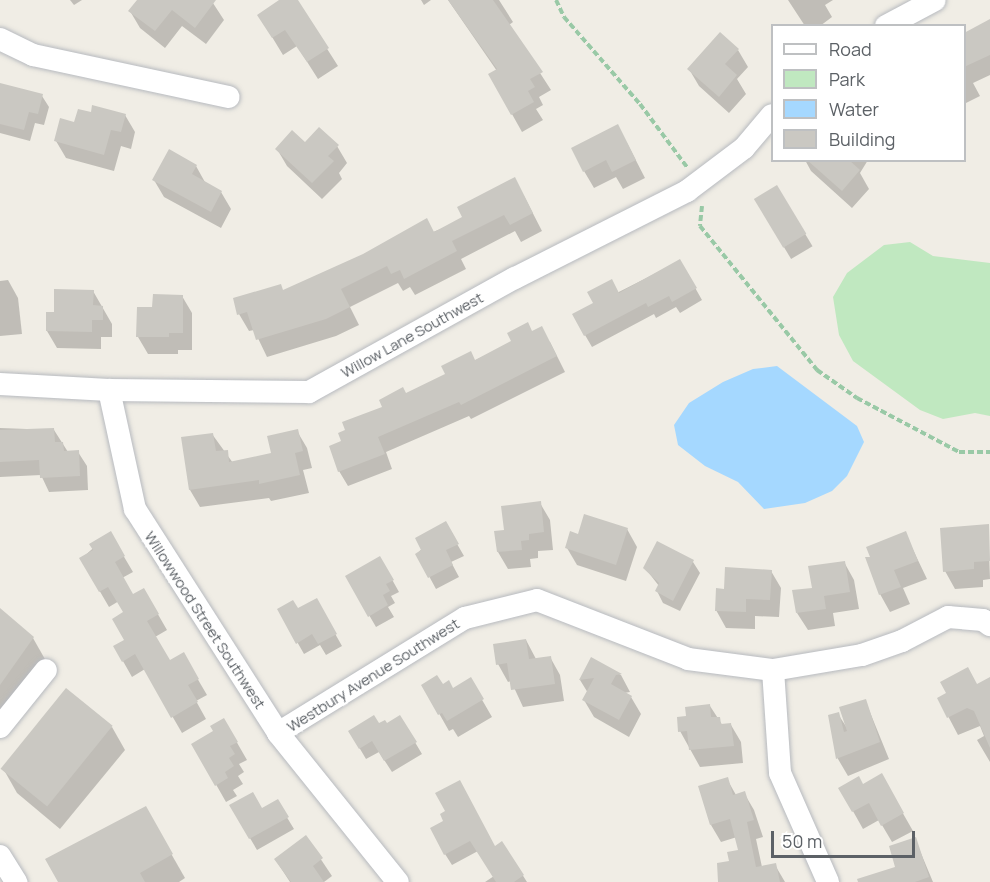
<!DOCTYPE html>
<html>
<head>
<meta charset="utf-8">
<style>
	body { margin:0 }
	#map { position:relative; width:990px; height:882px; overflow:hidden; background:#f0ede5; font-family:Manrope,sans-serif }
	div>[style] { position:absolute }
	.green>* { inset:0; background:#c0e8c0 }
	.water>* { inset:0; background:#a5d8ff }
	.shadow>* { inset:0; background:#0003; transform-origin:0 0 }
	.building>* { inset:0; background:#cac8c2; transform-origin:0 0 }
	.path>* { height:4px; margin-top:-2px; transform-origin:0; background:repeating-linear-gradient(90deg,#99c9a6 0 6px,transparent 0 9px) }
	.roads { filter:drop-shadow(0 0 2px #b7babf) drop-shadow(0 0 2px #b7babf) }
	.minor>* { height:22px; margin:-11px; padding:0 11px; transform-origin:11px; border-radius:11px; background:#fff }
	span { translate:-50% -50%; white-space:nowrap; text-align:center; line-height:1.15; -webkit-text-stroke:4.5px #fff; paint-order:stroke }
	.street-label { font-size:15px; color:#5c6166 }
	.legend { position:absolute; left:771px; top:24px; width:195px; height:138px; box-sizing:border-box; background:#fff; border:2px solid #bec0c2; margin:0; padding:8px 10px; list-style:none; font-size:18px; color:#5c6166 }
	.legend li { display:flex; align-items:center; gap:12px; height:30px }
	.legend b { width:30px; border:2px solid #bec0c2 }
	.scale { position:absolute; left:771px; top:831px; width:144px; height:27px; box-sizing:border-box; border:3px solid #5c6166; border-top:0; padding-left:8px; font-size:18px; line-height:21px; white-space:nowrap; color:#5c6166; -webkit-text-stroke:4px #fff; paint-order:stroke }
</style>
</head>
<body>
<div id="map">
	<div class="green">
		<div style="clip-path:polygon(910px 242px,933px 256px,990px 263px,990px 416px,975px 413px,943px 419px,920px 410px,853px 361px,839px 335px,833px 297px,847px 273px,884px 245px)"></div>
	</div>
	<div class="water">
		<div style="clip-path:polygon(777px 366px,857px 426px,864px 442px,847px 476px,832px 491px,805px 503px,764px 509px,738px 482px,705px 466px,678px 445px,674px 425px,689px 403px,723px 382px,753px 369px)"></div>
	</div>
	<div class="shadow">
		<div style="clip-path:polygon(70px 0,82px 0,74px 5px)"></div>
		<div style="clip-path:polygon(139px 0,211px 0,224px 20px,206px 44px,182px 26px,165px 48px,140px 28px,130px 11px)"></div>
		<div style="clip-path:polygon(282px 0,296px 0,338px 66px,318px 79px,297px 46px,283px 55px,269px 32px)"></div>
		<div style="clip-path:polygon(421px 0,431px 0,424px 5px)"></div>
		<div style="clip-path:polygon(448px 0,499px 0,513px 22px,509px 25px,551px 90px,539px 97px,543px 105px,536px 109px,543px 120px,522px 132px,490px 75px,497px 71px)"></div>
		<div style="clip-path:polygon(788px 0,833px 0,825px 5px,832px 17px,820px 26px,805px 26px)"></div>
		<div style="clip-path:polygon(990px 21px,990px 75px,973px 83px,980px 96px,964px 104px,964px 34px)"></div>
		<div style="clip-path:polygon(738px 50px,748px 67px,737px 79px,746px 94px,729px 113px,699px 86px,689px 69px)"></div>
		<div style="clip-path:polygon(0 94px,42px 96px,49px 107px,44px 125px,35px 123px,30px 141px,0 133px)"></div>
		<div style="clip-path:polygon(92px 114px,125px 115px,135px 132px,131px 149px,121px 146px,114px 171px,66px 158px,56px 141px)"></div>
		<div style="clip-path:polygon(627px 143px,645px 178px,623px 189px,616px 177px,594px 188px,584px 171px)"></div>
		<div style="clip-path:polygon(305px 144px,337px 146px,347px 163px,339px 173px,342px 179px,322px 199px,287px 166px,277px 149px)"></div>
		<div style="clip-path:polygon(805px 160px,868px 160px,860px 173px,869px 189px,852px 208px,811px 171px)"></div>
		<div style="clip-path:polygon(196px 166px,206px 184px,221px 192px,231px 209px,221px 228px,164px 197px,154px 180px)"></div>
		<div style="left:777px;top:187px;width:69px;height:25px;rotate:59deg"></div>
		<div style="clip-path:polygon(524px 196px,542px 231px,521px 242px,515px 231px,461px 259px,466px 269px,415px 295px,410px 287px,403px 291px,398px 283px,350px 307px,359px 325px,336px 336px,267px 357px,254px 330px,249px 331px,239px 314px,284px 291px)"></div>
		<div style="clip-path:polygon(680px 261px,702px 300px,680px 313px,676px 307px,656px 318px,654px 314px,592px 347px,585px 335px,595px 304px)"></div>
		<div style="clip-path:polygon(8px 280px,18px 298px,22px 334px,0 336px,0 281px)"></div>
		<div style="clip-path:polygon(93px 291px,112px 324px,112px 337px,101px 337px,101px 349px,57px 348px,47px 331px,56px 313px)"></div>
		<div style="clip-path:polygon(182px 296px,192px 313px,192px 350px,178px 350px,178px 354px,148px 354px,138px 337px,154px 309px)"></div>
		<div style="clip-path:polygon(532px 332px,550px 342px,565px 372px,471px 419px,469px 416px,386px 452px,392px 469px,348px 486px,339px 471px,343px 442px,406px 395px)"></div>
		<div style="clip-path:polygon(0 428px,54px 430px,68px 452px,78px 452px,87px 466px,88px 490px,49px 492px,41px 475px,0 477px)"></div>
		<div style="clip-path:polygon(297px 431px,307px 448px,312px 468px,303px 470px,309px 493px,271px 501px,269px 498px,200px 507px,190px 490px,183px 439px,212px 434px,233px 463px,273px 454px)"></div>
		<div style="clip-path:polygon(540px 503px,550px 520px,553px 550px,538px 551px,538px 558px,530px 559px,531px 567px,508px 569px,498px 552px,496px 533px,506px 531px)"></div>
		<div style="clip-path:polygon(445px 523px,464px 556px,451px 562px,459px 577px,436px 589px,417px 554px)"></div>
		<div style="clip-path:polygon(988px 526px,990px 579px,983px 580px,983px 587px,955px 589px,945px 571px)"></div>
		<div style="clip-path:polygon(627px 529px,637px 547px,626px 581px,577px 565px,567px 548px,579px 536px)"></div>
		<div style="clip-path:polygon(110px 533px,133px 572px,122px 578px,133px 596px,144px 590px,167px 630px,155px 637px,169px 662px,183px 654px,207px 695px,196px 701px,206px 719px,182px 733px,145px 669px,132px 677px,115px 647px,126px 640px,125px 613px,119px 601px,109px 607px,81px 559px)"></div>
		<div style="clip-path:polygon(905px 533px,927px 579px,903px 588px,910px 604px,890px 612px,880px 594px,872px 558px)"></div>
		<div style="clip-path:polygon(380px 558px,399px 592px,391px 596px,395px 603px,388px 607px,394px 617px,376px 627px,347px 577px)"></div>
		<div style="clip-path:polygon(693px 562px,700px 573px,680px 611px,663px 603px,657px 591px,659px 586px,645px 568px)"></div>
		<div style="clip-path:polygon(844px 562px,854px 580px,859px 609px,833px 613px,835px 626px,808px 630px,797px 613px,814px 589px)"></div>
		<div style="clip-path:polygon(771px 571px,781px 588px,779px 617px,755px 616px,755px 629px,726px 628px,716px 610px,725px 590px)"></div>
		<div style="clip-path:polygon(316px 600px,342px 646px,326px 655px,320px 645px,304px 654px,279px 610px,298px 610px)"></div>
		<div style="clip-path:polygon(0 610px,33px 638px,46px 661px,0 723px)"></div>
		<div style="clip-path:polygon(526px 640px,536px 659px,550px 657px,560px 675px,564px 701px,523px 707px,511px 681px,508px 682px,498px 664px)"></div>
		<div style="clip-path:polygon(592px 659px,621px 675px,630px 692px,624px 693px,631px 697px,641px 714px,629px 737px,594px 717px,584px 700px,588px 693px,580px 680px)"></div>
		<div style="clip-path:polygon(470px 679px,492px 717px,458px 737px,453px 729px,449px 731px,423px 685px,452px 690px)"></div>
		<div style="clip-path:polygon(990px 682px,990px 762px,977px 740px,984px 736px,980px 726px,958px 735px,939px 699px)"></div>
		<div style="clip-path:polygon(865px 700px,889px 759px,848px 776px,838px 759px,829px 716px,838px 714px,847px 728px)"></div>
		<div style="clip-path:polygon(710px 706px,723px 726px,731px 725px,741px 742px,743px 763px,700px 767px,680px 731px)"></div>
		<div style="clip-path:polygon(400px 717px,422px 754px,392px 772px,379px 752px,366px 759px,350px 732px,386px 725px)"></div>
		<div style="clip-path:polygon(224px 720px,247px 760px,239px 764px,244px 772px,238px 776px,243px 784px,233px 790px,237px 796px,226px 802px,193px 744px,215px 732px)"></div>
		<div style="clip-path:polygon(112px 727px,125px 750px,60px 829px,17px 793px,4px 770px)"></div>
		<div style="clip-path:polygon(881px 775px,913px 831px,892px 842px,879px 820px,863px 829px,840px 788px,863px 786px)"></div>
		<div style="clip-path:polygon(727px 779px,736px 795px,744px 793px,754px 810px,763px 837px,756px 839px,762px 867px,775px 865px,785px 882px,723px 882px,731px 862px,740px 851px,737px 837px,721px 842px,711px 825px)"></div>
		<div style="clip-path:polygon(277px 801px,294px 829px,257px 850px,231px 806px,262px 810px)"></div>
		<div style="clip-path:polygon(145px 808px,185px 878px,179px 882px,59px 882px)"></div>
		<div style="clip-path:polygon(445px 822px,495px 847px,502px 843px,527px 882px,485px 882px,494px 876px,478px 851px,452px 865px,445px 854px)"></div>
		<div style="clip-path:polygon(306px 837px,332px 876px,324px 882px,290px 882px,275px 859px)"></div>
		<div style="clip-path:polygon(915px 839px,933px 882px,883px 882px,897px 867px)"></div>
	</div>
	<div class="building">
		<div style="clip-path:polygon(137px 0,216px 0,195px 28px,172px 10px,155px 31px,128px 11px)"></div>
		<div style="clip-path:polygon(279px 0,298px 0,329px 48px,307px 62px,285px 30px,272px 38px,257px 15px)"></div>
		<div style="clip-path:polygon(448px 0,493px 0,543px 72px,530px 79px,535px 87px,528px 91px,534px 102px,511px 115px,488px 74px,497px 69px)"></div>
		<div style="clip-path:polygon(990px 19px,990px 55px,964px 67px,964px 33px)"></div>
		<div style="clip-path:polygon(720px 32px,739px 49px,725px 64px,737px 75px,719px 97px,687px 69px)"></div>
		<div style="clip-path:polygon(0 83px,43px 94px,38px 114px,29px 112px,24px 130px,0 124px)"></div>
		<div style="clip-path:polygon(92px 105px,126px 114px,121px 132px,111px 130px,104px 155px,54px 141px,60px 118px,74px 122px,78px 109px,91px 112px)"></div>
		<div style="clip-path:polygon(618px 124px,636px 160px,612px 172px,606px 160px,583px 172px,571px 148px)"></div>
		<div style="clip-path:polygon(319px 127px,339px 145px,328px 156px,334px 161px,312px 183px,275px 149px,292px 130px,305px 142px)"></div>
		<div style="clip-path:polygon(169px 149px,197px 165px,192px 174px,222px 191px,211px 212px,152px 180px)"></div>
		<div style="clip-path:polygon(807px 160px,849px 160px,860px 170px,842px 191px)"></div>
		<div style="clip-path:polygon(515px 177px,533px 213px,510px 225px,504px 215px,452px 241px,457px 251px,404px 279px,400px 270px,391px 274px,387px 266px,341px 289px,350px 307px,326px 319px,256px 340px,247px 312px,237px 315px,233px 298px,281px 284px,283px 290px,363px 254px,427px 218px,434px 232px,462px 217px,457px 207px)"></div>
		<div style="left:777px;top:185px;width:57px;height:27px;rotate:59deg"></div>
		<div style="clip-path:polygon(680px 259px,697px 288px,672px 302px,669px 296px,648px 307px,646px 303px,584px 336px,572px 314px,593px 303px,587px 292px,612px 279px,619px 293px)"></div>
		<div style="clip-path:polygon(54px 289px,94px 290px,93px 305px,103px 306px,103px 320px,92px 320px,92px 332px,46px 331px,46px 312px,54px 312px)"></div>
		<div style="clip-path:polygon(153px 294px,183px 295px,183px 333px,169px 333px,169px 337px,136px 337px,137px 307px,152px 307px)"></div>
		<div style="clip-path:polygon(528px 322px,532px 331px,542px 326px,557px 356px,461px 405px,459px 402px,378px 437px,385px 454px,338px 472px,329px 446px,341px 441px,338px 433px,345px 430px,342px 422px,382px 407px,379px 400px,403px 387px,406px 393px,445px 374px,441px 366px,471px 351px,475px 360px,511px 341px,507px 333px)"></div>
		<div style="clip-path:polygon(54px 428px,55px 442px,63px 442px,64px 451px,79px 450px,80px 476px,40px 478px,39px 460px,0 462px,0 430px)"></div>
		<div style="clip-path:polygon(298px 429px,303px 451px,295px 453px,300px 475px,259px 484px,259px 480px,189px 490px,181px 437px,213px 433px,216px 451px,228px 450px,229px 462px,271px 453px,267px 436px)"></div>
		<div style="clip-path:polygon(541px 501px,544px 532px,529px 534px,529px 540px,521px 541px,522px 550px,497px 552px,494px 531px,504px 530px,501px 506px)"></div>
		<div style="clip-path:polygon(584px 514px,628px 528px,616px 565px,565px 548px,570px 531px,578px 534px)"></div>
		<div style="clip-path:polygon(446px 521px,459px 544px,446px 550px,453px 565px,428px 578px,415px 554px,421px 550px,415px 538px)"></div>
		<div style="clip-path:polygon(989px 524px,990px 561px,974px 562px,974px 569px,943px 572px,940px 528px)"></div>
		<div style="clip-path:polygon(111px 531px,125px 556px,115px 562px,133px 594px,144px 588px,159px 614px,147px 621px,170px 660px,184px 652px,199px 679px,188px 685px,198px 702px,171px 718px,135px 654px,122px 662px,113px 646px,124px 640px,112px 619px,123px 612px,108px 587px,99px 592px,79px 558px,93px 550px,89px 544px)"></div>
		<div style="clip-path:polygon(906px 531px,918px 561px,894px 570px,901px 587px,879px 595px,865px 557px,870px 557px,866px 547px)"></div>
		<div style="clip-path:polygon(657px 541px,694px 560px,673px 601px,655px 591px,659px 583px,643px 568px)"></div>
		<div style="clip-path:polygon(380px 556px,394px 580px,386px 584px,390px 591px,383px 595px,388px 605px,368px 617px,345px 576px)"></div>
		<div style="clip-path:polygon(845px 561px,850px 592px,824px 596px,826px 609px,796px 613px,792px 590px,812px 588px,808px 566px)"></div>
		<div style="clip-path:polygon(725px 567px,772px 570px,770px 600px,746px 599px,746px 612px,715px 611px,716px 588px,724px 589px)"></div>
		<div style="clip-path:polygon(317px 598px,337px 634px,318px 644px,312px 634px,296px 644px,277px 609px,293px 600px,298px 608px)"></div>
		<div style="clip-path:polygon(0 608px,34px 637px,0 685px)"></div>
		<div style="clip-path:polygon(526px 639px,529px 659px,551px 656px,555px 684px,511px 690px,507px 663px,496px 665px,493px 644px)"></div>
		<div style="clip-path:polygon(591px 657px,622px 674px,616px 675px,611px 684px,632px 696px,619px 720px,582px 700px,594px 678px,579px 680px)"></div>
		<div style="clip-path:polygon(968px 667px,977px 684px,990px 677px,990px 748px,974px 711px,967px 708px,947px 718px,937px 698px,946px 693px,940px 682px)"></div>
		<div style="clip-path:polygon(437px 675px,443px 684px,449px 680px,453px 688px,471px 677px,484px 699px,447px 721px,442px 713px,438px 715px,421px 685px)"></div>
		<div style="left:66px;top:688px;width:60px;height:104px;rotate:39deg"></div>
		<div style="clip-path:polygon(866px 699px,880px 742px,836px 759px,828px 715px,839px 712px,844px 732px,847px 731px,839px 707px)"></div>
		<div style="clip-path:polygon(710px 704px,711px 717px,720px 717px,721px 724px,731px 723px,734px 746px,689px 750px,687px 731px,678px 732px,677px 717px,686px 716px,685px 707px)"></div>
		<div style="clip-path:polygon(374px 715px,379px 723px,385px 720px,387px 723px,400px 715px,417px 742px,384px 761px,372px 741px,359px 749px,348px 731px)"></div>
		<div style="clip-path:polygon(224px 718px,238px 742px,230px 746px,235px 754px,229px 758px,234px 766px,225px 772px,228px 778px,215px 786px,191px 744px,213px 731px,210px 726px)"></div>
		<div style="clip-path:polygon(882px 773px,904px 813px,881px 826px,869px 803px,852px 812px,838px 788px,859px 776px,863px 784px)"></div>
		<div style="clip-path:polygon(728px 777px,733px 795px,745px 791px,754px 820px,747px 822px,756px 867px,776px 863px,780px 882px,718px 882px,717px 863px,729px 861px,727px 852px,738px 850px,730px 819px,710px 825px,698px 786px)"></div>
		<div style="clip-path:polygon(460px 780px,495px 846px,502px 841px,524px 875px,514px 882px,496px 882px,470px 841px,444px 855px,430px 828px,443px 821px,440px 814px,445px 811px,435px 793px)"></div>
		<div style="clip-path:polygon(253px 792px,262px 808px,278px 799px,289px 817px,249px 839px,229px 805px)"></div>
		<div style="clip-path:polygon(146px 806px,173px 854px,140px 873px,145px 882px,58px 882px,45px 859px)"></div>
		<div style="clip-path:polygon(306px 835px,323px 858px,313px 866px,324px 882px,291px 882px,274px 859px)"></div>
		<div style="clip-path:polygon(916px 837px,929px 877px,915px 882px,858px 882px,857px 879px,895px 867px,889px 846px)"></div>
	</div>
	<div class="path">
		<div style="left:556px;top:0;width:19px;rotate:65deg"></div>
		<div style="left:564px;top:17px;width:116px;rotate:48.9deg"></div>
		<div style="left:640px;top:104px;width:79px;rotate:53.3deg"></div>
		<div style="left:702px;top:206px;width:20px;rotate:96deg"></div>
		<div style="left:700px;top:226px;width:186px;rotate:50.9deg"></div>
		<div style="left:817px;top:370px;width:49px;rotate:35deg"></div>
		<div style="left:857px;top:398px;width:115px;rotate:27.9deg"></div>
		<div style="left:959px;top:452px;width:31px"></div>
	</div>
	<div class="roads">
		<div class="minor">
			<div style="left:886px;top:26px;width:55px;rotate:-28deg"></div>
			<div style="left:0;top:39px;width:37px;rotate:26deg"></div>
			<div style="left:33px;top:55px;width:200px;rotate:12.1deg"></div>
			<div style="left:0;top:384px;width:109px;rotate:3.2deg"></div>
			<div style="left:109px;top:390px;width:200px;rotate:0.6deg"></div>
			<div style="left:309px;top:392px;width:235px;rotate:-29deg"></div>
			<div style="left:515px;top:278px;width:193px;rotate:-26.8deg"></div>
			<div style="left:687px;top:191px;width:71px;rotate:-37deg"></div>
			<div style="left:744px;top:148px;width:43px;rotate:-49.7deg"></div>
			<div style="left:109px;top:390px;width:122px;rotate:77.7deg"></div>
			<div style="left:135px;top:509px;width:266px;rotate:57.4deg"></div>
			<div style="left:278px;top:733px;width:191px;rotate:51.2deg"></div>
			<div style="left:773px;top:670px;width:103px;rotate:86.1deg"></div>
			<div style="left:780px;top:773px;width:119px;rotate:66.2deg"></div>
			<div style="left:0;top:727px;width:73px;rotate:-51.1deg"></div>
			<div style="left:278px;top:733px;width:220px;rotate:-31.6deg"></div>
			<div style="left:465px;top:618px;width:74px;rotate:-14deg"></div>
			<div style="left:537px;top:600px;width:162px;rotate:21.3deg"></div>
			<div style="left:688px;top:659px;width:86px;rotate:7.4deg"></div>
			<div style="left:773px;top:670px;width:90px;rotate:-9.6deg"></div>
			<div style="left:862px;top:655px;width:42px;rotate:-19.3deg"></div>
			<div style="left:902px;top:641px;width:52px;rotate:-27.6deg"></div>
			<div style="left:948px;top:617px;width:35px;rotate:5deg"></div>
			<div style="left:983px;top:620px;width:9px;rotate:36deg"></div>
			<div style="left:0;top:856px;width:31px;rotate:58deg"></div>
		</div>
	</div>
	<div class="street-label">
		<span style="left:412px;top:335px;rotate:-29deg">Willow Lane Southwest</span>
		<span style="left:205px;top:620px;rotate:57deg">Willowwood Street Southwest</span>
		<span style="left:373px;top:675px;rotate:-32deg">Westbury Avenue Southwest</span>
	</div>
	<ul class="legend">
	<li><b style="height:8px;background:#fff"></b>Road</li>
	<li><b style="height:16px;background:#c0e8c0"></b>Park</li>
	<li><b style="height:16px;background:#a5d8ff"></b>Water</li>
	<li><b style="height:16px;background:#cac8c2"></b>Building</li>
	</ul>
	<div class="scale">50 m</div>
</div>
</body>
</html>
